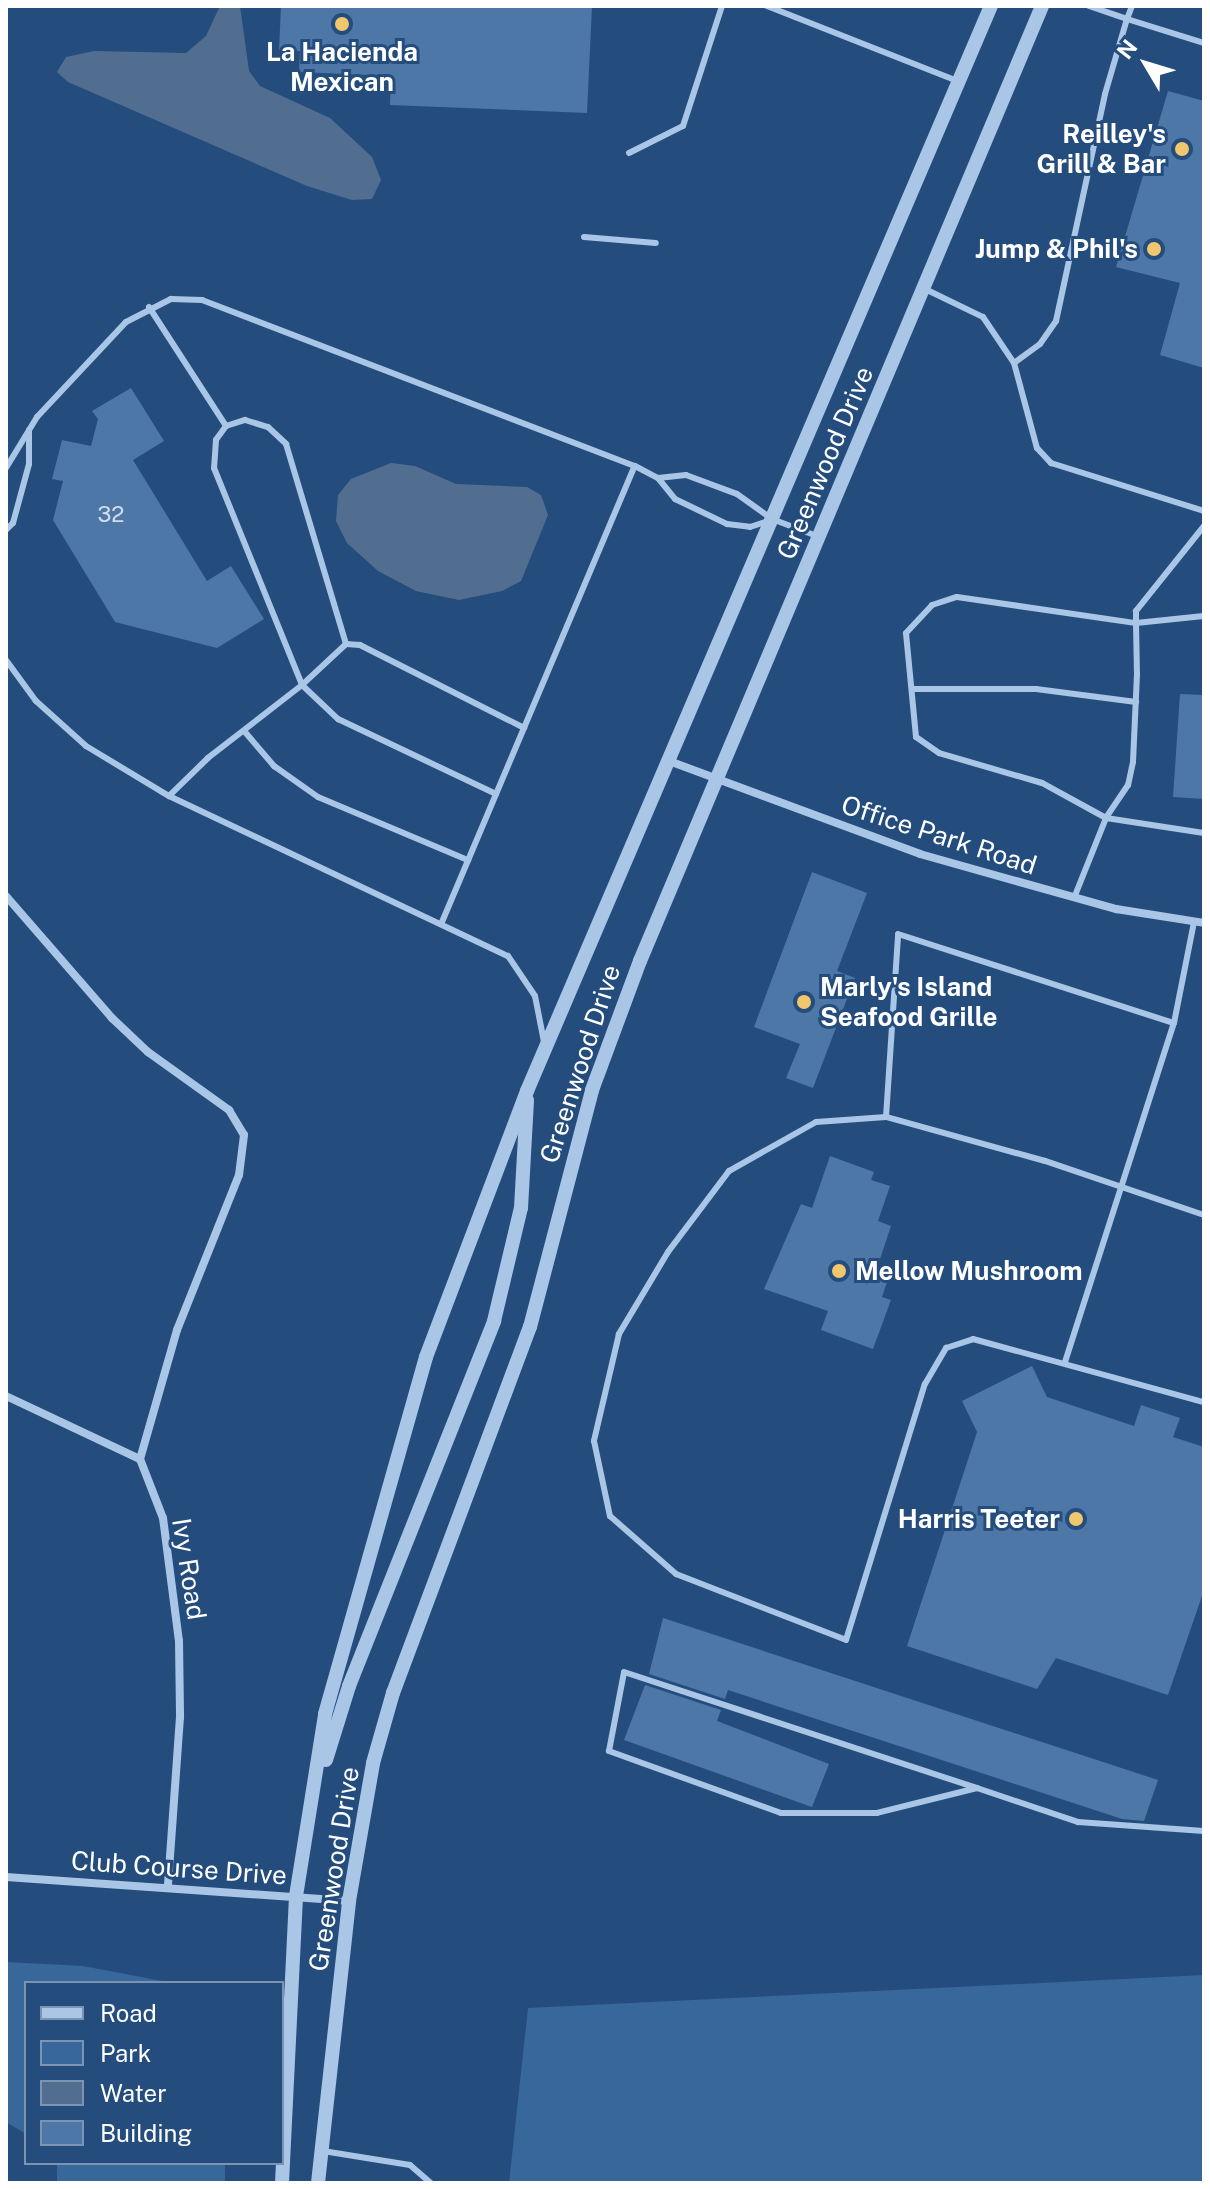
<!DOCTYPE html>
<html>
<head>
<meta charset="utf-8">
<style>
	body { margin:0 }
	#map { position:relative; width:1210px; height:2189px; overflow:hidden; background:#244d7e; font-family:"Public Sans",sans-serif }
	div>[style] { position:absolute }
	.green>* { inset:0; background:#38679b; transform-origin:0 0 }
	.water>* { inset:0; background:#516e91 }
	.building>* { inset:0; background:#4c77a7 }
	.service>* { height:6px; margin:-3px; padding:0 3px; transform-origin:3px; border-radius:3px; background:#a9c6e6 }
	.minor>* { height:8px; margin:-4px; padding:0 4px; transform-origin:4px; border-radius:4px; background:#a9c6e6 }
	.tertiary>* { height:14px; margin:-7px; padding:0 7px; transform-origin:7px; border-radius:7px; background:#a9c6e6 }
	.dots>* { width:22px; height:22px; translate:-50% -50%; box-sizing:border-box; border:4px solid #244d7e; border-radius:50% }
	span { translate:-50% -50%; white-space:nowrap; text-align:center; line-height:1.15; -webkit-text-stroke:6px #244d7e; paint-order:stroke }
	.number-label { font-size:22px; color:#d2dde9 }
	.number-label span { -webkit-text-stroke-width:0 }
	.poi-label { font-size:26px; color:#fff; font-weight:700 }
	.right { translate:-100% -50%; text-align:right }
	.left { translate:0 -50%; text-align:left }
	.street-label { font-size:26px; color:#fff }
	.frame { position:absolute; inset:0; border:8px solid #fff; pointer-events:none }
	.legend { position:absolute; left:24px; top:1981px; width:260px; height:184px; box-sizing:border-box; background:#244d7e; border:2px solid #7c94b2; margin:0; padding:10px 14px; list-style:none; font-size:24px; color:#fff }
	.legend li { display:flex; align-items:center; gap:16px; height:40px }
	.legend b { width:40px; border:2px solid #7c94b2 }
	.north { position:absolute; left:1106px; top:24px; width:80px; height:80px; -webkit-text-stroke:6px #244d7e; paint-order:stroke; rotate:308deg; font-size:22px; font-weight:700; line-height:32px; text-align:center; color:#fff }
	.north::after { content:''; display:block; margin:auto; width:28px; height:36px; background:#fff; clip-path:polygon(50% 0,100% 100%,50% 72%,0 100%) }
</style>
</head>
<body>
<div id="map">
	<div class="green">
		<div style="clip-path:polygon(6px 1962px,83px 1966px,173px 1983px,26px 1983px,26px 2134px,6px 2122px)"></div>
		<div style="clip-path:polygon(1204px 1975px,1204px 2183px,509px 2183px,528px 2008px)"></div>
		<div style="left:57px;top:2163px;width:168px;height:22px"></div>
	</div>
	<div class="water">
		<div style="clip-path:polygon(220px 6px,240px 6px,249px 71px,260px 86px,330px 118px,372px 157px,381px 180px,372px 199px,352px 200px,307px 186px,68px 82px,57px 72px,66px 57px,94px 51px,186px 53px,206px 36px)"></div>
		<div style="clip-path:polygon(391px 463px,415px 466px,456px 484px,527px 487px,541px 495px,548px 515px,521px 581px,502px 591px,459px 600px,416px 591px,378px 571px,347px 543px,336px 521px,338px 495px,351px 479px)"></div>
	</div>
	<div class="building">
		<div style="clip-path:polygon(281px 6px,592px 6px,587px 113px,390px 105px,391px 76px,299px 72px,300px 51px,279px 50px)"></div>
		<div style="clip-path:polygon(1168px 91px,1204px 101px,1204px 368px,1160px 355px,1180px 283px,1116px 267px)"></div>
		<div style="clip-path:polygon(131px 388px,164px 441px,133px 460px,207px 581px,231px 566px,264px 619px,217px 648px,115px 622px,53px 520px,63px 481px,52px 479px,62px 440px,91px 446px,98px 419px,92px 411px)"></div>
		<div style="clip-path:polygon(1180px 694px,1204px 695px,1204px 799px,1173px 797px)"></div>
		<div style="clip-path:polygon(812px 872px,867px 893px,837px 971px,855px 978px,813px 1088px,786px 1078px,800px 1044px,754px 1027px)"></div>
		<div style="clip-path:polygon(830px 1156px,874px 1172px,871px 1180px,890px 1186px,878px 1221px,891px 1226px,876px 1271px,889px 1276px,882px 1297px,891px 1300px,873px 1349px,821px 1330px,828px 1311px,764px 1289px,801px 1204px,812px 1208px)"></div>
		<div style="clip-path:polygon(1032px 1366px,1047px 1397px,1134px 1426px,1141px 1405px,1180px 1418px,1173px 1437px,1204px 1447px,1204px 1590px,1168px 1695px,1056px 1658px,1037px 1689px,907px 1646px,977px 1432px,962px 1401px)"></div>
		<div style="clip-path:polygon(663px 1618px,1158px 1780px,1144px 1821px,1122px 1819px,728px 1690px,725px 1699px,649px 1674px)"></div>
		<div style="clip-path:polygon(645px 1685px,721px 1710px,717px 1721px,829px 1764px,812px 1807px,624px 1740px)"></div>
	</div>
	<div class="service">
		<div style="left:767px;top:6px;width:204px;rotate:21.5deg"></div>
		<div style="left:1089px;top:6px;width:40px;rotate:18.9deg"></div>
		<div style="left:1127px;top:19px;width:14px;rotate:-69deg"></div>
		<div style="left:629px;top:153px;width:60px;rotate:-26.6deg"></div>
		<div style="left:683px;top:126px;width:126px;rotate:-72deg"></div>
		<div style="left:584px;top:237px;width:72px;rotate:4.8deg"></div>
		<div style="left:925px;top:289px;width:64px;rotate:25.8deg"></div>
		<div style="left:983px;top:317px;width:55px;rotate:56deg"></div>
		<div style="left:1014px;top:363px;width:32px;rotate:-36deg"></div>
		<div style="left:1040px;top:344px;width:28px;rotate:-55deg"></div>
		<div style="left:1056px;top:321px;width:232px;rotate:-77.8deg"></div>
		<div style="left:1105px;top:94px;width:78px;rotate:-73.7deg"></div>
		<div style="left:1127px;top:19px;width:81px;rotate:17.3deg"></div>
		<div style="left:149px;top:307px;width:142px;rotate:57.1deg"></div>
		<div style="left:226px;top:426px;width:17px;rotate:126deg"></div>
		<div style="left:216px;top:440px;width:28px;rotate:94deg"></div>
		<div style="left:214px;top:468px;width:234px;rotate:67.9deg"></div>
		<div style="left:302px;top:685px;width:119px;rotate:142.2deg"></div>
		<div style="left:208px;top:758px;width:54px;rotate:135.7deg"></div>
		<div style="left:1014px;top:363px;width:88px;rotate:74.9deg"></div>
		<div style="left:1037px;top:448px;width:21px;rotate:47deg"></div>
		<div style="left:1051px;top:463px;width:160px;rotate:17.4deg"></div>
		<div style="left:226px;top:426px;width:20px;rotate:-18deg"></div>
		<div style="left:245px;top:420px;width:24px;rotate:17deg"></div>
		<div style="left:268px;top:427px;width:25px;rotate:43deg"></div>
		<div style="left:286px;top:444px;width:209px;rotate:73.3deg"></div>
		<div style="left:346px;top:644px;width:14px;rotate:4deg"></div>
		<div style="left:360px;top:645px;width:184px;rotate:26.8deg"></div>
		<div style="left:6px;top:468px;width:60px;rotate:-58.7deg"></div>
		<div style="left:37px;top:417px;width:130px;rotate:-46.9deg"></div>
		<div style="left:126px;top:322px;width:51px;rotate:-27.1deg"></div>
		<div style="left:171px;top:299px;width:31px;rotate:2deg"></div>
		<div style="left:202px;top:300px;width:464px;rotate:21deg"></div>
		<div style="left:635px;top:466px;width:26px;rotate:28deg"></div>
		<div style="left:658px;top:478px;width:27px;rotate:51deg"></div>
		<div style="left:675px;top:499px;width:58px;rotate:25.7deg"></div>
		<div style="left:727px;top:524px;width:23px;rotate:7deg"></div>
		<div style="left:750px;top:527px;width:19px;rotate:-18deg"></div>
		<div style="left:658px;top:478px;width:28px;rotate:-6deg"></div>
		<div style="left:686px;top:475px;width:54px;rotate:20.4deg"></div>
		<div style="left:737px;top:494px;width:43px;rotate:35.5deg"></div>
		<div style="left:772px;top:519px;width:48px;rotate:20.7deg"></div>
		<div style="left:1204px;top:526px;width:109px;rotate:128.7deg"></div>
		<div style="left:1136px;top:611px;width:12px;rotate:90deg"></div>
		<div style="left:1136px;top:623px;width:51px;rotate:88.9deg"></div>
		<div style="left:1137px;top:674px;width:88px;rotate:92.6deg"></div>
		<div style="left:1133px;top:762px;width:24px;rotate:102deg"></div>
		<div style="left:1128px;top:785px;width:40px;rotate:124deg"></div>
		<div style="left:1106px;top:818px;width:73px;rotate:-151.3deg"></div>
		<div style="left:1042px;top:783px;width:107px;rotate:-163.8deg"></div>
		<div style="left:939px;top:753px;width:28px;rotate:-145deg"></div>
		<div style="left:916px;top:737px;width:104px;rotate:-95.5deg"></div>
		<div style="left:906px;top:633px;width:38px;rotate:-47deg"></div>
		<div style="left:932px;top:605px;width:26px;rotate:-18deg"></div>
		<div style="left:957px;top:597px;width:181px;rotate:8.3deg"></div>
		<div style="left:1136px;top:623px;width:68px;rotate:-5.9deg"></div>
		<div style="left:6px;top:530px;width:10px;rotate:-45deg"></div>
		<div style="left:13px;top:523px;width:61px;rotate:-74.8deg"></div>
		<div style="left:29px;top:464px;width:34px;rotate:-90deg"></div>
		<div style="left:346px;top:644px;width:60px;rotate:137deg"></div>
		<div style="left:302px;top:685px;width:50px;rotate:43.4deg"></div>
		<div style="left:338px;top:719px;width:175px;rotate:25.4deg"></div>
		<div style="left:6px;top:660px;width:51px;rotate:53.8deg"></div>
		<div style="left:36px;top:701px;width:67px;rotate:42deg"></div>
		<div style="left:86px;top:746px;width:97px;rotate:31.1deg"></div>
		<div style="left:169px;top:796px;width:375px;rotate:25.3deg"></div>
		<div style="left:508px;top:956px;width:48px;rotate:56deg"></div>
		<div style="left:535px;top:996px;width:47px;rotate:78.9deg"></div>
		<div style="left:912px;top:689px;width:124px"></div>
		<div style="left:1036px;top:689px;width:101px;rotate:7.4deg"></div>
		<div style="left:245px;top:732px;width:45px;rotate:49.5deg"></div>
		<div style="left:274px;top:766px;width:54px;rotate:35.2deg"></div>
		<div style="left:318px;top:797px;width:163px;rotate:22.8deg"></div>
		<div style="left:1074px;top:898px;width:86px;rotate:-68.2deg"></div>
		<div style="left:1106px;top:818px;width:99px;rotate:8.7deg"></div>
		<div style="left:442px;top:922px;width:495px;rotate:-67.1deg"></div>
		<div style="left:886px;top:1117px;width:183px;rotate:-86.2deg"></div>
		<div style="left:898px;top:934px;width:290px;rotate:17.9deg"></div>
		<div style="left:1204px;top:1215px;width:168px;rotate:-161.2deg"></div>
		<div style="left:1045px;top:1161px;width:165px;rotate:-164.5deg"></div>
		<div style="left:886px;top:1117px;width:70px;rotate:175.9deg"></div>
		<div style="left:816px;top:1122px;width:100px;rotate:150.6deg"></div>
		<div style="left:729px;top:1171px;width:101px;rotate:127deg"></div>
		<div style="left:668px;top:1252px;width:96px;rotate:120.9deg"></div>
		<div style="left:619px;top:1334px;width:110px;rotate:103.2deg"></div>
		<div style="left:594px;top:1441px;width:77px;rotate:78deg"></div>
		<div style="left:610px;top:1516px;width:88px;rotate:41.3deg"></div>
		<div style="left:676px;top:1574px;width:182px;rotate:21.2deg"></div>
		<div style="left:846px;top:1640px;width:268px;rotate:-72.9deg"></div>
		<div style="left:925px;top:1384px;width:42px;rotate:-59.7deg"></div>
		<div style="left:946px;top:1348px;width:28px;rotate:-18deg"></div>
		<div style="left:973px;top:1339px;width:239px;rotate:15.3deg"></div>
		<div style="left:1065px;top:1362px;width:356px;rotate:-72.2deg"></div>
		<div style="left:1174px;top:1023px;width:103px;rotate:-78.8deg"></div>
		<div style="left:977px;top:1788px;width:103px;rotate:166deg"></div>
		<div style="left:877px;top:1813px;width:96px;rotate:180deg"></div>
		<div style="left:781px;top:1813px;width:183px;rotate:-160.2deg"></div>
		<div style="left:609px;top:1751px;width:80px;rotate:-79.2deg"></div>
		<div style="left:624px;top:1672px;width:372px;rotate:18.2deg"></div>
		<div style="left:977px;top:1788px;width:107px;rotate:18.6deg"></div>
		<div style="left:1078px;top:1822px;width:126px;rotate:4.1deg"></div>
		<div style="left:323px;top:2151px;width:88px;rotate:9.1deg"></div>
		<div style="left:410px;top:2165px;width:28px;rotate:41deg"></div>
	</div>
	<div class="minor">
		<div style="left:669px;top:761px;width:268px;rotate:20.3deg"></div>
		<div style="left:920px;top:854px;width:204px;rotate:15.7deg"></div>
		<div style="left:1116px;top:909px;width:89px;rotate:9deg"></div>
		<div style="left:6px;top:896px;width:162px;rotate:49deg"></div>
		<div style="left:112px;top:1018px;width:50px;rotate:43.4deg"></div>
		<div style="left:148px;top:1052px;width:100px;rotate:35.6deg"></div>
		<div style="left:229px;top:1110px;width:29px;rotate:59deg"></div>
		<div style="left:244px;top:1135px;width:40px;rotate:97.1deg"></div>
		<div style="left:239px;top:1175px;width:167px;rotate:111.8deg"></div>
		<div style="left:177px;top:1330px;width:134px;rotate:106deg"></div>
		<div style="left:140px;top:1459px;width:63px;rotate:68.7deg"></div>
		<div style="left:163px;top:1518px;width:124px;rotate:82.6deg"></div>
		<div style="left:179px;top:1641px;width:76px;rotate:89.2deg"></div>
		<div style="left:180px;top:1717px;width:168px;rotate:94.1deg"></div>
		<div style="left:6px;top:1396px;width:148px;rotate:25.2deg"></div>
		<div style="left:6px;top:1877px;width:344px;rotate:4deg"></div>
	</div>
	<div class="tertiary">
		<div style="left:326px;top:1760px;width:77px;rotate:-72.7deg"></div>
		<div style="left:349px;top:1686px;width:393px;rotate:-68.3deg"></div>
		<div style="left:494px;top:1321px;width:116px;rotate:-76.6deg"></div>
		<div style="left:521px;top:1208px;width:108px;rotate:-86.8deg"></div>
		<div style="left:282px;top:2183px;width:287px;rotate:-87.2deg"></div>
		<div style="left:296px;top:1896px;width:184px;rotate:-80.9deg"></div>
		<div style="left:325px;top:1714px;width:371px;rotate:-74.2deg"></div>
		<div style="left:426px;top:1357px;width:285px;rotate:-69.2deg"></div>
		<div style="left:527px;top:1091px;width:1180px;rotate:-66.85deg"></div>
		<div style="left:318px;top:2183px;width:284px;rotate:-83.7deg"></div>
		<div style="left:349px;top:1901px;width:140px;rotate:-80.1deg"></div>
		<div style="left:373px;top:1763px;width:73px;rotate:-74.1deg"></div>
		<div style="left:393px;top:1693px;width:391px;rotate:-69.5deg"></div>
		<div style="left:530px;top:1327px;width:245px;rotate:-75.3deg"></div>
		<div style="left:592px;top:1090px;width:138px;rotate:-69.6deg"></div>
		<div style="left:640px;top:961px;width:1036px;rotate:-67.17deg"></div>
	</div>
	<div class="dots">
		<div style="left:342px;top:24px;background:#f0c76d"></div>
		<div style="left:1182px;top:149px;background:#f0c76d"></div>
		<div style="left:1154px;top:249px;background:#f0c76d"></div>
		<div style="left:804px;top:1002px;background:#f0c76d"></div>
		<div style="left:839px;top:1271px;background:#f0c76d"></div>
		<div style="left:1076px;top:1519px;background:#f0c76d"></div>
	</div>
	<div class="number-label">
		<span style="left:111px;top:515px">32</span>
	</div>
	<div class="poi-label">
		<span style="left:342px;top:67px">La Hacienda<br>Mexican</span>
		<span class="right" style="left:1166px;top:149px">Reilley's<br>Grill &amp; Bar</span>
		<span class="right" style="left:1138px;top:249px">Jump &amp; Phil's</span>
		<span class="left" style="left:820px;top:1002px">Marly's Island<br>Seafood Grille</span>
		<span class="left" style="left:855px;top:1271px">Mellow Mushroom</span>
		<span class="right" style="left:1060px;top:1519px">Harris Teeter</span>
	</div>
	<div class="street-label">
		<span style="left:825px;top:463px;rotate:-67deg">Greenwood Drive</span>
		<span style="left:939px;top:835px;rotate:18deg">Office Park Road</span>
		<span style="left:580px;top:1064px;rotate:-72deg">Greenwood Drive</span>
		<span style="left:189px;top:1569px;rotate:81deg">Ivy Road</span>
		<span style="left:179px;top:1868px;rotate:4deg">Club Course Drive</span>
		<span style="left:334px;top:1869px;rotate:-81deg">Greenwood Drive</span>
	</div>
	<div class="frame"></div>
	<ul class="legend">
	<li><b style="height:10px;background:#a9c6e6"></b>Road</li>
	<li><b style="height:22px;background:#38679b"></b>Park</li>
	<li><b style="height:22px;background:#516e91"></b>Water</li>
	<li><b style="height:22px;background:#4c77a7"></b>Building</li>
	</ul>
	<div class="north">N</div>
</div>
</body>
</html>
